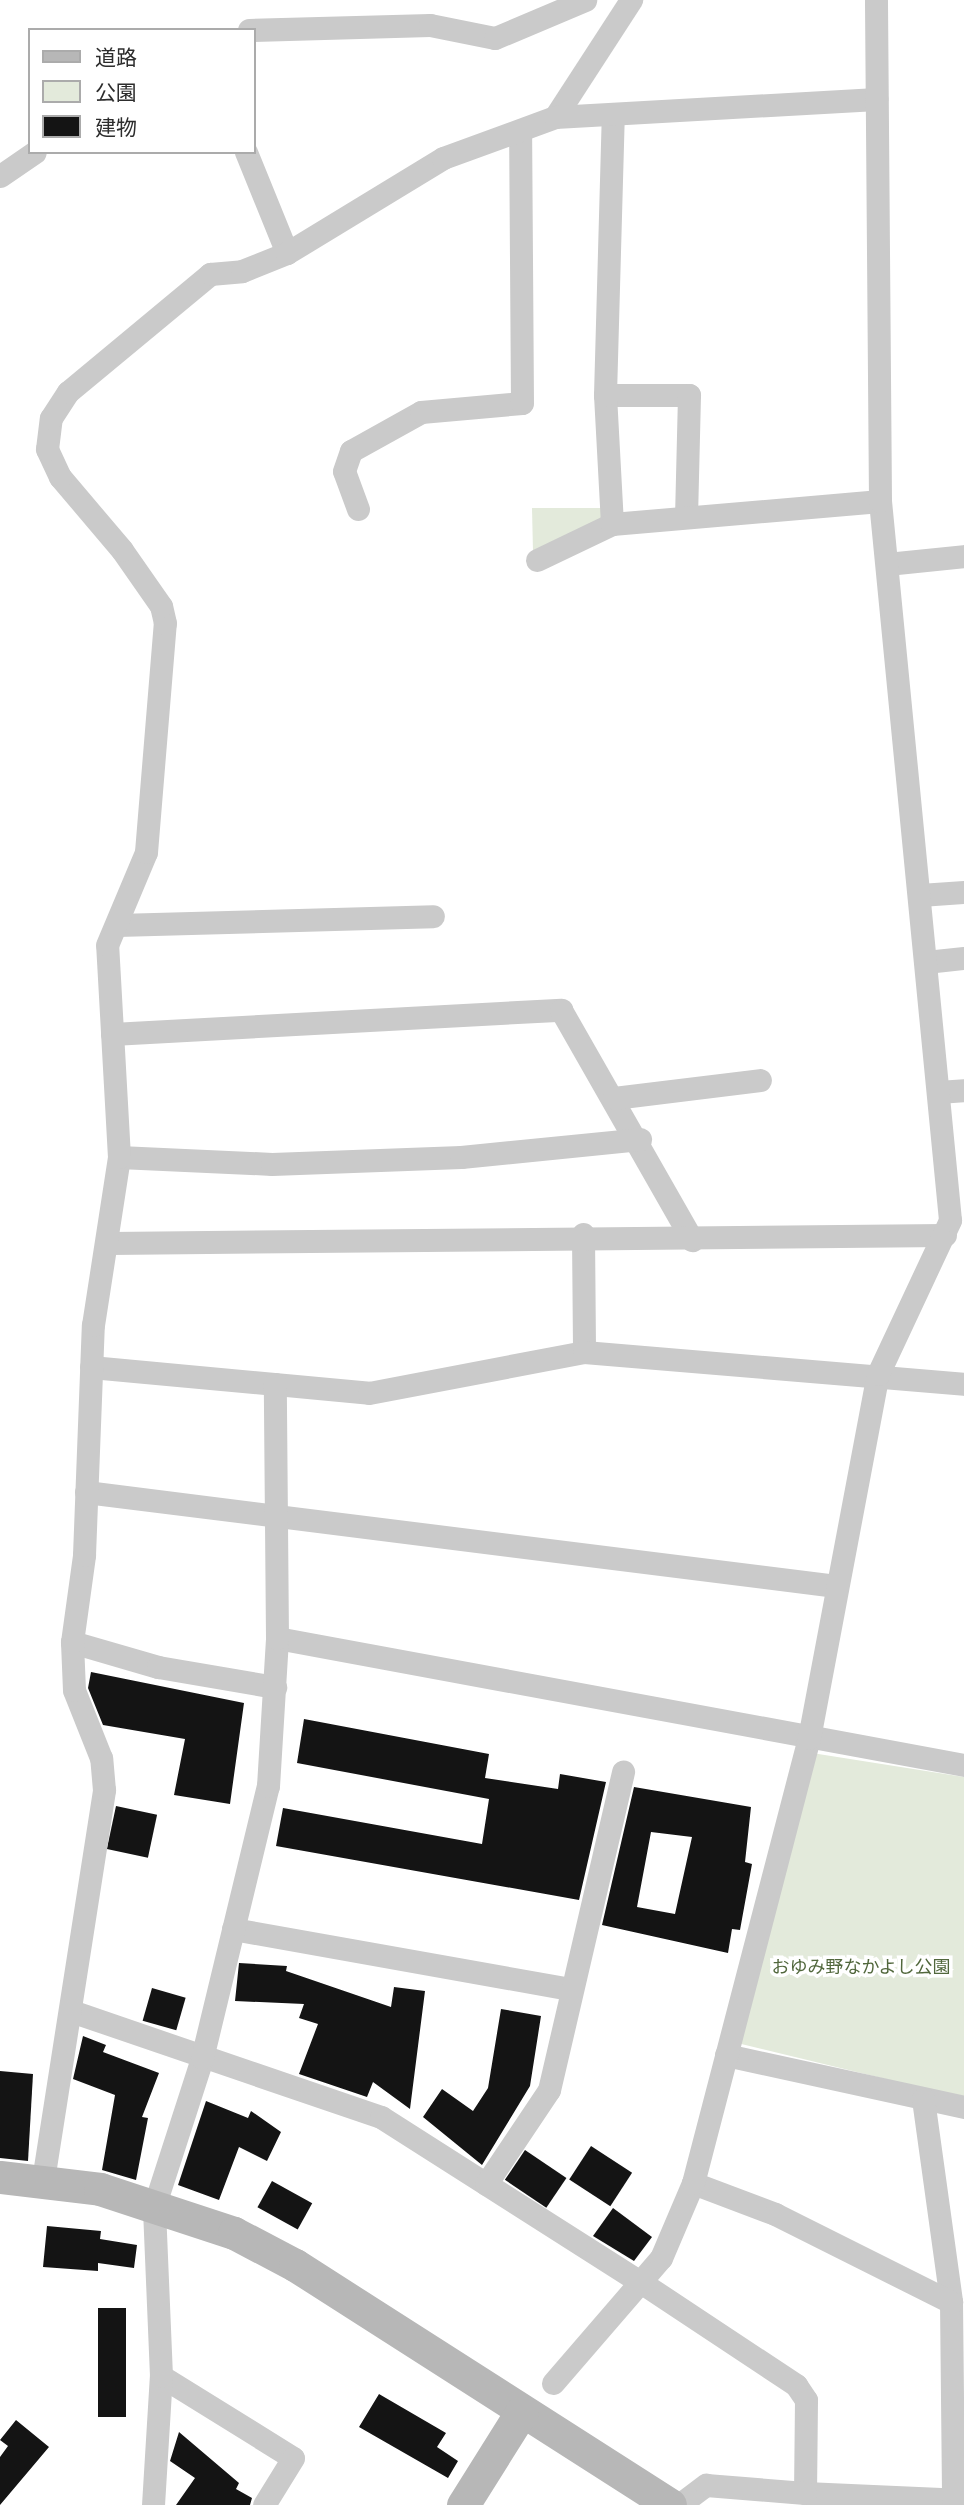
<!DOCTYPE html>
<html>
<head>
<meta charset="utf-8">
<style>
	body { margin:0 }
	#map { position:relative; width:964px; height:2505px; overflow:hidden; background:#fff; font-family:"Titillium Web","Noto Sans JP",sans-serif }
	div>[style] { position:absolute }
	.green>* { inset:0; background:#e3eadb }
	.building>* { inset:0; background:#141414; transform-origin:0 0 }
	.street>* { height:23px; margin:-11.5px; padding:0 11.5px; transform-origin:11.5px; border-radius:11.5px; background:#cacaca }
	.secondary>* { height:33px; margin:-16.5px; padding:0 16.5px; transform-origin:16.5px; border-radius:16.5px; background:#b7b7b7 }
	span { translate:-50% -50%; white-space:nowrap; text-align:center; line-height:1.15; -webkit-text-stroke:7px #fff; paint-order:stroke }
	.park-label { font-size:18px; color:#51673c }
	.legend { position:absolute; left:28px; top:28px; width:228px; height:126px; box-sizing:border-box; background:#fff; border:2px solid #ababab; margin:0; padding:9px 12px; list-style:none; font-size:21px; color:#2d2d2d }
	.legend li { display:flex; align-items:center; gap:14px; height:35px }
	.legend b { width:35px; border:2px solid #ababab }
</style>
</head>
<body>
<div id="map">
	<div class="green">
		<div style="clip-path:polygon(532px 508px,606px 508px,607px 520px,533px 552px)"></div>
		<div style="clip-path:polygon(812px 1753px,964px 1777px,964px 2098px,733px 2042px)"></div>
	</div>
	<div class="building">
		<div style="clip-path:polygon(91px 1672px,244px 1703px,230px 1804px,174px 1795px,185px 1739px,103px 1725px,88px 1688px)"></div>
		<div style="clip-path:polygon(304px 1719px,489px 1754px,485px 1778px,558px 1789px,560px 1774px,606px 1782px,579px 1900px,276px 1846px,283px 1808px,482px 1844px,489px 1799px,297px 1763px)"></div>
		<div style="clip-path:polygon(evenodd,634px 1787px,751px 1807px,745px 1862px,752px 1864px,740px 1930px,732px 1929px,728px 1953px,602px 1925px,634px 1787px,651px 1832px,692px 1837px,675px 1914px,637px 1907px,651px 1832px)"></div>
		<div style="left:116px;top:1806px;width:42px;height:44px;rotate:12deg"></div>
		<div style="clip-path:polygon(239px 1963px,287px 1966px,286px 1971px,391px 2007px,394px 1987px,425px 1991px,410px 2109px,373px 2082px,367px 2097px,299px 2074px,318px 2024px,299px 2018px,304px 2004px,235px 2001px)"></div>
		<div style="left:152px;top:1988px;width:35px;height:34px;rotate:16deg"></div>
		<div style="clip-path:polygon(501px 2009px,541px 2016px,530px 2086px,482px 2165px,423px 2117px,442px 2089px,473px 2111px,488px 2088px)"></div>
		<div style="clip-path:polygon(83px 2036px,106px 2045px,103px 2052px,159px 2073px,142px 2117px,148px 2118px,136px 2180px,102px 2170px,115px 2095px,73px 2079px)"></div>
		<div style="clip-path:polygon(0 2071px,33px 2074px,28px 2161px,0 2158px)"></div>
		<div style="clip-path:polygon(206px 2101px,248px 2118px,251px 2111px,281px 2132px,267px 2161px,239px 2147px,219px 2200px,178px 2185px)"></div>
		<div style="left:591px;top:2146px;width:49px;height:40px;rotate:33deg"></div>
		<div style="left:525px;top:2150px;width:50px;height:36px;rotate:34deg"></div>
		<div style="left:272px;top:2181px;width:46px;height:30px;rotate:29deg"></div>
		<div style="clip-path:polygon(613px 2208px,652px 2237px,634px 2261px,593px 2236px)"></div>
		<div style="clip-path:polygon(47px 2226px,101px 2231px,100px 2239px,137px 2245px,134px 2268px,98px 2263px,98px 2271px,43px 2267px)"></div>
		<div style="left:98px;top:2308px;width:28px;height:109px"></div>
		<div style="clip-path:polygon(379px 2394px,446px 2433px,437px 2447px,458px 2461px,448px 2478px,359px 2427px)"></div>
		<div style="clip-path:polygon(16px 2420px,49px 2447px,0 2505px,0 2457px,8px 2446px,0 2440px)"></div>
		<div style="clip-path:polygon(179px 2432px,239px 2483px,236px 2489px,252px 2498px,250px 2505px,176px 2505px,195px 2478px,170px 2461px)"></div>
	</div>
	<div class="street">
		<div style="left:249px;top:30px;width:181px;rotate:-1.6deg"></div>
		<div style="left:430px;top:25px;width:66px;rotate:11.3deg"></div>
		<div style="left:495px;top:38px;width:98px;rotate:-22.9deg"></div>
		<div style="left:555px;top:117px;width:140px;rotate:-57deg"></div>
		<div style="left:246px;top:152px;width:109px;rotate:67.9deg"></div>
		<div style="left:0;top:176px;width:42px;rotate:-34.4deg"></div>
		<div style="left:605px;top:395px;width:84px"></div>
		<div style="left:689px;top:395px;width:120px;rotate:91.4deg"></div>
		<div style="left:358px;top:509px;width:40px;rotate:-110.2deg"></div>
		<div style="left:344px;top:471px;width:21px;rotate:-71deg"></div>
		<div style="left:351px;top:451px;width:80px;rotate:-29.1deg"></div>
		<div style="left:421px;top:412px;width:101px;rotate:-5.1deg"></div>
		<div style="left:522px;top:403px;width:272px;rotate:-90.4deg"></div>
		<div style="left:612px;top:524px;width:129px;rotate:-93.1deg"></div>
		<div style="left:605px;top:395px;width:281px;rotate:-88.4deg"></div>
		<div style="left:537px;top:560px;width:83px;rotate:-25.6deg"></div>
		<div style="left:612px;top:524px;width:269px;rotate:-4.9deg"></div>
		<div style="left:887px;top:564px;width:77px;rotate:-5.9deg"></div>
		<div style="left:920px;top:895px;width:44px;rotate:-3.9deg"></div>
		<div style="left:117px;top:925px;width:316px;rotate:-1.6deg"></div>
		<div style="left:926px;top:962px;width:38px;rotate:-6deg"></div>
		<div style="left:112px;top:1034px;width:450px;rotate:-3.1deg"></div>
		<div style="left:561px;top:1010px;width:265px;rotate:60.3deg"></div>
		<div style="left:938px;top:1092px;width:26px;rotate:-4deg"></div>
		<div style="left:614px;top:1098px;width:147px;rotate:-7deg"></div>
		<div style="left:119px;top:1157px;width:153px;rotate:2.6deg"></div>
		<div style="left:272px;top:1164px;width:189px;rotate:-2.1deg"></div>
		<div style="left:461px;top:1157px;width:180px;rotate:-5.7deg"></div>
		<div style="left:583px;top:1234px;width:118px;rotate:89.5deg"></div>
		<div style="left:110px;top:1243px;width:835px;rotate:-0.55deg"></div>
		<div style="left:91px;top:1367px;width:279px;rotate:5.3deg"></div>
		<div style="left:369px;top:1393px;width:219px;rotate:-10.8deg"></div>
		<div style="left:584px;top:1352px;width:381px;rotate:4.8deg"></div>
		<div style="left:86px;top:1492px;width:756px;rotate:7.14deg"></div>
		<div style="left:277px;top:1638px;width:699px;rotate:10.47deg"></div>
		<div style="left:72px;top:1642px;width:90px;rotate:16.2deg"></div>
		<div style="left:158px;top:1667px;width:119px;rotate:9.7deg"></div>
		<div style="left:233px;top:1929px;width:343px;rotate:10.1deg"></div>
		<div style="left:71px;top:2011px;width:328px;rotate:18.9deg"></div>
		<div style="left:381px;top:2117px;width:309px;rotate:32.5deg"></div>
		<div style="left:642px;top:2283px;width:185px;rotate:33.5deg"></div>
		<div style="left:796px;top:2385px;width:18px;rotate:56deg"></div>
		<div style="left:806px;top:2400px;width:93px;rotate:90.6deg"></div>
		<div style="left:805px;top:2493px;width:159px;rotate:2.5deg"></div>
		<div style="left:726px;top:2055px;width:244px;rotate:12.3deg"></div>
		<div style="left:923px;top:2099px;width:205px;rotate:82.1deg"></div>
		<div style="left:951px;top:2302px;width:197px;rotate:89.4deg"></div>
		<div style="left:43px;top:2180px;width:395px;rotate:-81.1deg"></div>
		<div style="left:104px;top:1790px;width:32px;rotate:-95deg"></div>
		<div style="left:101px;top:1758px;width:73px;rotate:-111.7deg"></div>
		<div style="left:74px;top:1690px;width:48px;rotate:-92.4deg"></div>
		<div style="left:72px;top:1642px;width:88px;rotate:-82.1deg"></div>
		<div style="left:84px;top:1555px;width:230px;rotate:-87.8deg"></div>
		<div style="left:93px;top:1325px;width:170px;rotate:-81.2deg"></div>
		<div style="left:119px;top:1157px;width:212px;rotate:-93.2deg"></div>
		<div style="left:107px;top:945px;width:101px;rotate:-67.2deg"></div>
		<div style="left:146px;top:852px;width:230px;rotate:-85.3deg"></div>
		<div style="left:165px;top:623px;width:17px;rotate:-103deg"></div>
		<div style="left:161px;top:606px;width:68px;rotate:-124.9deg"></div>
		<div style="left:122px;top:550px;width:96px;rotate:-130.3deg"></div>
		<div style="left:60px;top:477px;width:31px;rotate:-115deg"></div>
		<div style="left:47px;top:449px;width:31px;rotate:-83deg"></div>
		<div style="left:51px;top:418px;width:31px;rotate:-57deg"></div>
		<div style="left:68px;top:392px;width:185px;rotate:-39.7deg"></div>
		<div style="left:210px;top:274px;width:32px;rotate:-5deg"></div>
		<div style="left:242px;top:271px;width:48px;rotate:-21.8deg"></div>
		<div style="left:287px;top:253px;width:183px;rotate:-31.3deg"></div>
		<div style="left:443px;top:158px;width:119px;rotate:-20.1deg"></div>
		<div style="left:555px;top:117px;width:322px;rotate:-3.2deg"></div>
		<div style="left:693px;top:2183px;width:88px;rotate:20.7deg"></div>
		<div style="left:775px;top:2214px;width:197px;rotate:26.6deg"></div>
		<div style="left:486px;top:2184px;width:113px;rotate:-56.2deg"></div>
		<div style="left:549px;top:2090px;width:327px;rotate:-76.9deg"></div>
		<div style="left:161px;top:2376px;width:155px;rotate:31.8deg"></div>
		<div style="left:293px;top:2458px;width:55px;rotate:121.7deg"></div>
		<div style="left:553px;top:2383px;width:165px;rotate:-49.2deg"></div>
		<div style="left:661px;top:2258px;width:82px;rotate:-66.9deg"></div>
		<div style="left:693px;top:2183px;width:460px;rotate:-75.4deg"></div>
		<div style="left:809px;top:1738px;width:370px;rotate:-79.3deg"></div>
		<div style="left:878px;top:1374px;width:170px;rotate:-64.9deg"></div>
		<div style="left:950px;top:1220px;width:722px;rotate:-95.56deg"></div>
		<div style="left:880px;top:501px;width:501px;rotate:-90.46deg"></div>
		<div style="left:153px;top:2505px;width:129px;rotate:-86.5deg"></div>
		<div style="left:161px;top:2376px;width:169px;rotate:-92.4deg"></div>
		<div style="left:154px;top:2207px;width:157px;rotate:-72.1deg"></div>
		<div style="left:202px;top:2058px;width:280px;rotate:-76.4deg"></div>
		<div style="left:268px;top:1786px;width:148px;rotate:-86.5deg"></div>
		<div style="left:277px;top:1638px;width:254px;rotate:-90.5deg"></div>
		<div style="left:679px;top:2505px;width:34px;rotate:-37deg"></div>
		<div style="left:706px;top:2485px;width:99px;rotate:4.6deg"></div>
	</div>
	<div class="secondary">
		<div style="left:0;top:2177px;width:101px;rotate:6.8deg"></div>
		<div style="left:100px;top:2189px;width:141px;rotate:18.2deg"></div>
		<div style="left:234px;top:2233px;width:69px;rotate:27.7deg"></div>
		<div style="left:295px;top:2265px;width:445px;rotate:32.6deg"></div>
		<div style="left:463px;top:2505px;width:111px;rotate:-57.9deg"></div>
	</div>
	<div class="park-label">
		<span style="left:861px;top:1967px">おゆみ野なかよし公園</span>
	</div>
	<ul class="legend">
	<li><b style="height:9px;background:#b7b7b7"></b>道路</li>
	<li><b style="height:19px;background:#e3eadb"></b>公園</li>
	<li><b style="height:19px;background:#141414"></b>建物</li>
	</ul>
</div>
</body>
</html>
